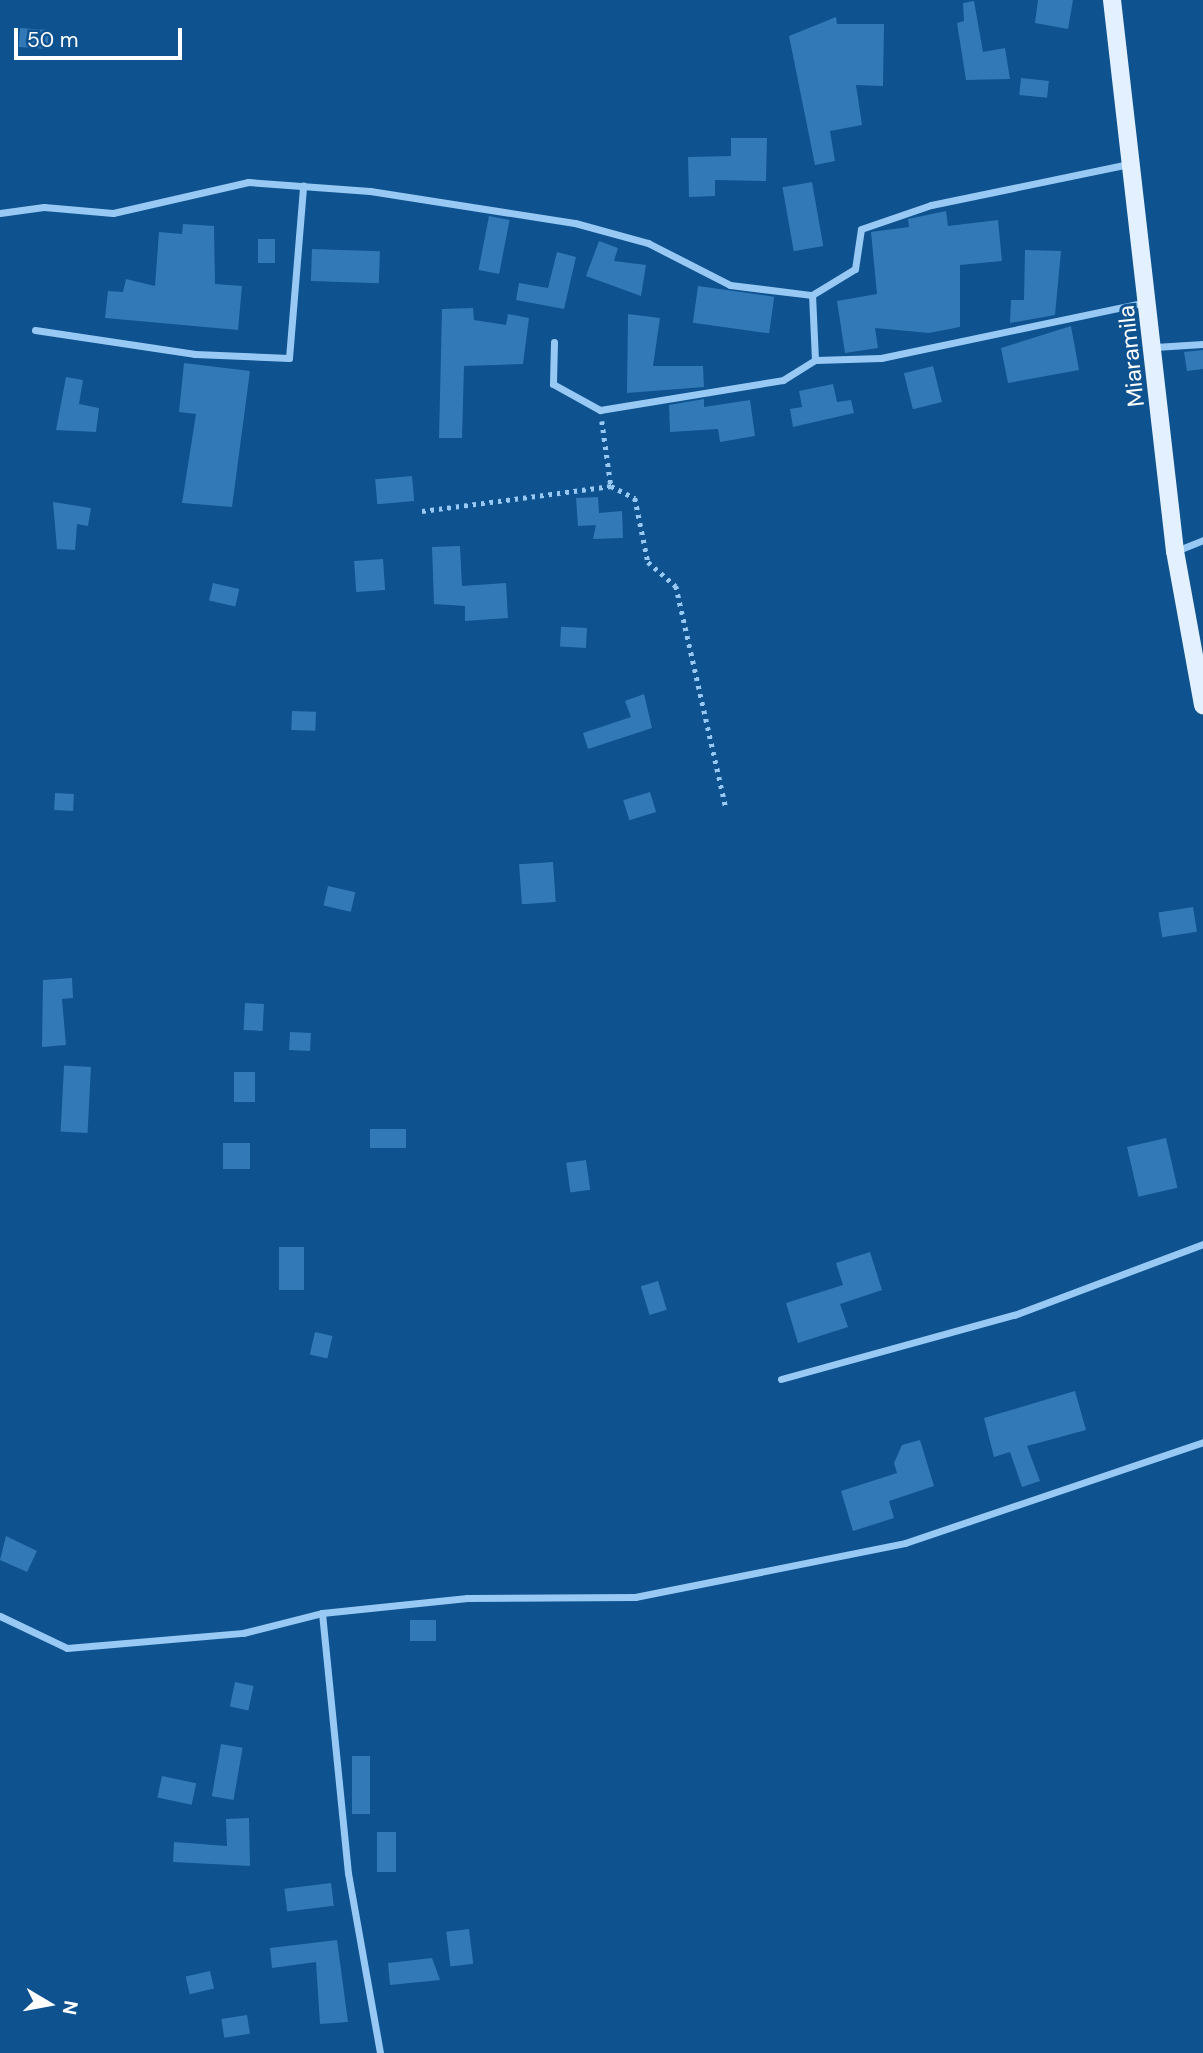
<!DOCTYPE html>
<html>
<head>
<meta charset="utf-8">
<style>
	body { margin:0 }
	#map { position:relative; width:1203px; height:2053px; overflow:hidden; background:#0e528f; font-family:"DM Sans",sans-serif }
	div>[style] { position:absolute }
	.building>* { inset:0; background:#3279b7; transform-origin:0 0 }
	.path>* { height:4.5px; margin-top:-2.25px; transform-origin:0; background:repeating-linear-gradient(90deg,#97c9f4 0 3.5px,transparent 0 8.5px) }
	.minor>* { height:7px; margin:-3.5px; padding:0 3.5px; transform-origin:3.5px; border-radius:3.5px; background:#97c9f4 }
	.primary>* { height:18px; margin:-9px; padding:0 9px; transform-origin:9px; border-radius:9px; background:#e3f0ff }
	span { translate:-50% -50%; white-space:nowrap; text-align:center; line-height:1.15; -webkit-text-stroke:6px #0e528f; paint-order:stroke }
	.street-label { font-size:23px; color:#fff }
	.north { position:absolute; left:14px; top:1969px; width:70px; height:70px; -webkit-text-stroke:5px #0e528f; paint-order:stroke; rotate:100deg; font-size:19px; font-weight:700; line-height:28px; text-align:center; color:#fff }
	.north::after { content:''; display:block; margin:auto; width:24px; height:32px; background:#fff; clip-path:polygon(50% 0,100% 100%,50% 72%,0 100%) }
	.scale { position:absolute; left:14px; top:28px; width:168px; height:32px; box-sizing:border-box; border:4px solid #fff; border-top:0; padding-left:9px; font-size:21px; line-height:24px; white-space:nowrap; color:#fff; -webkit-text-stroke:5px #0e528f; paint-order:stroke }
</style>
</head>
<body>
<div id="map">
	<div class="building">
		<div style="clip-path:polygon(1038px 0,1073px 0,1068px 29px,1035px 23px)"></div>
		<div style="clip-path:polygon(974px 1px,983px 52px,1005px 48px,1010px 79px,966px 80px,957px 23px,964px 21px,963px 3px)"></div>
		<div style="clip-path:polygon(836px 17px,837px 24px,884px 24px,883px 86px,856px 85px,862px 125px,830px 131px,835px 161px,815px 165px,789px 36px)"></div>
		<div style="left:20px;top:28px;width:29px;height:19px;rotate:4deg"></div>
		<div style="left:1021px;top:78px;width:28px;height:17px;rotate:6deg"></div>
		<div style="clip-path:polygon(731px 138px,767px 138px,766px 181px,715px 180px,715px 196px,689px 197px,688px 157px,731px 156px)"></div>
		<div style="left:812px;top:182px;width:65px;height:30px;rotate:80deg"></div>
		<div style="clip-path:polygon(946px 211px,948px 226px,998px 220px,1002px 261px,960px 265px,960px 327px,929px 333px,875px 328px,878px 348px,845px 353px,837px 301px,877px 294px,871px 232px,909px 227px,908px 219px)"></div>
		<div style="left:489px;top:216px;width:21px;height:55px;rotate:11deg"></div>
		<div style="clip-path:polygon(183px 224px,214px 226px,215px 284px,242px 286px,238px 330px,105px 318px,108px 291px,123px 292px,126px 279px,155px 286px,159px 232px,182px 234px)"></div>
		<div style="left:275px;top:239px;width:24px;height:17px;rotate:90deg"></div>
		<div style="clip-path:polygon(599px 241px,618px 248px,614px 261px,646px 265px,641px 296px,586px 276px)"></div>
		<div style="left:312px;top:249px;width:68px;height:32px;rotate:2deg"></div>
		<div style="clip-path:polygon(1025px 250px,1061px 251px,1055px 315px,1010px 323px,1011px 300px,1024px 300px)"></div>
		<div style="clip-path:polygon(557px 252px,576px 257px,564px 309px,516px 300px,519px 283px,548px 288px)"></div>
		<div style="left:698px;top:286px;width:77px;height:37px;rotate:8deg"></div>
		<div style="clip-path:polygon(473px 308px,474px 320px,506px 325px,508px 314px,529px 318px,523px 364px,464px 366px,462px 438px,439px 438px,442px 309px)"></div>
		<div style="clip-path:polygon(628px 314px,660px 318px,653px 366px,703px 366px,704px 387px,627px 393px)"></div>
		<div style="clip-path:polygon(1071px 326px,1079px 370px,1008px 383px,1001px 348px)"></div>
		<div style="clip-path:polygon(1203px 350px,1203px 369px,1187px 371px,1184px 352px)"></div>
		<div style="clip-path:polygon(184px 363px,250px 371px,232px 507px,182px 503px,196px 414px,179px 412px)"></div>
		<div style="left:933px;top:366px;width:37px;height:30px;rotate:76deg"></div>
		<div style="clip-path:polygon(66px 377px,83px 380px,79px 404px,99px 408px,96px 432px,56px 430px)"></div>
		<div style="clip-path:polygon(833px 384px,837px 402px,851px 400px,854px 413px,793px 427px,790px 409px,802px 407px,799px 391px)"></div>
		<div style="clip-path:polygon(704px 399px,704px 407px,750px 400px,755px 436px,720px 442px,718px 429px,670px 432px,669px 405px)"></div>
		<div style="left:412px;top:476px;width:25px;height:37px;rotate:85deg"></div>
		<div style="clip-path:polygon(598px 497px,599px 513px,622px 511px,623px 538px,593px 539px,596px 525px,578px 526px,576px 498px)"></div>
		<div style="clip-path:polygon(53px 502px,91px 508px,88px 526px,77px 524px,75px 550px,57px 549px)"></div>
		<div style="clip-path:polygon(460px 546px,462px 586px,506px 583px,508px 618px,465px 621px,465px 606px,434px 604px,432px 547px)"></div>
		<div style="left:383px;top:559px;width:31px;height:29px;rotate:86deg"></div>
		<div style="left:213px;top:583px;width:27px;height:18px;rotate:13deg"></div>
		<div style="left:587px;top:628px;width:20px;height:26px;rotate:93deg"></div>
		<div style="clip-path:polygon(644px 694px,652px 728px,588px 749px,583px 733px,631px 717px,625px 701px)"></div>
		<div style="left:292px;top:711px;width:24px;height:19px;rotate:2deg"></div>
		<div style="left:650px;top:792px;width:21px;height:28px;rotate:73deg"></div>
		<div style="left:55px;top:793px;width:19px;height:17px;rotate:3deg"></div>
		<div style="left:553px;top:862px;width:40px;height:34px;rotate:86deg"></div>
		<div style="left:328px;top:886px;width:28px;height:20px;rotate:13deg"></div>
		<div style="left:1193px;top:907px;width:25px;height:35px;rotate:81deg"></div>
		<div style="clip-path:polygon(72px 978px,73px 998px,62px 999px,66px 1045px,42px 1047px,43px 980px)"></div>
		<div style="left:245px;top:1003px;width:19px;height:27px;rotate:3deg"></div>
		<div style="left:290px;top:1032px;width:21px;height:18px;rotate:3deg"></div>
		<div style="left:91px;top:1067px;width:66px;height:27px;rotate:93deg"></div>
		<div style="left:234px;top:1072px;width:21px;height:30px"></div>
		<div style="left:370px;top:1129px;width:36px;height:19px"></div>
		<div style="left:1166px;top:1138px;width:51px;height:40px;rotate:77deg"></div>
		<div style="left:223px;top:1143px;width:27px;height:26px"></div>
		<div style="left:586px;top:1160px;width:30px;height:20px;rotate:82deg"></div>
		<div style="left:279px;top:1247px;width:25px;height:43px"></div>
		<div style="clip-path:polygon(870px 1252px,882px 1290px,840px 1304px,848px 1327px,798px 1343px,786px 1303px,843px 1285px,836px 1263px)"></div>
		<div style="left:658px;top:1281px;width:30px;height:18px;rotate:73deg"></div>
		<div style="left:315px;top:1332px;width:18px;height:23px;rotate:13deg"></div>
		<div style="clip-path:polygon(1075px 1391px,1086px 1430px,1027px 1446px,1040px 1481px,1022px 1487px,1010px 1452px,994px 1457px,984px 1418px)"></div>
		<div style="clip-path:polygon(920px 1440px,934px 1486px,889px 1501px,894px 1518px,853px 1531px,841px 1491px,897px 1473px,894px 1463px,902px 1445px)"></div>
		<div style="clip-path:polygon(6px 1536px,37px 1551px,27px 1572px,0 1560px)"></div>
		<div style="left:410px;top:1620px;width:26px;height:21px"></div>
		<div style="left:235px;top:1682px;width:19px;height:25px;rotate:12deg"></div>
		<div style="left:221px;top:1744px;width:22px;height:53px;rotate:10deg"></div>
		<div style="left:352px;top:1756px;width:18px;height:58px"></div>
		<div style="left:162px;top:1776px;width:35px;height:22px;rotate:12deg"></div>
		<div style="clip-path:polygon(249px 1818px,250px 1866px,173px 1862px,174px 1842px,227px 1846px,226px 1819px)"></div>
		<div style="left:377px;top:1832px;width:19px;height:40px"></div>
		<div style="left:331px;top:1883px;width:23px;height:47px;rotate:83deg"></div>
		<div style="left:469px;top:1929px;width:35px;height:23px;rotate:83deg"></div>
		<div style="clip-path:polygon(337px 1940px,348px 2022px,320px 2024px,316px 1962px,272px 1968px,270px 1948px)"></div>
		<div style="clip-path:polygon(432px 1958px,440px 1980px,390px 1985px,388px 1963px)"></div>
		<div style="left:210px;top:1971px;width:18px;height:25px;rotate:77deg"></div>
		<div style="left:247px;top:2015px;width:19px;height:26px;rotate:81deg"></div>
	</div>
	<div class="path">
		<div style="left:602px;top:421px;width:66px;rotate:82.1deg"></div>
		<div style="left:422px;top:511px;width:191px;rotate:-7.5deg"></div>
		<div style="left:611px;top:486px;width:27px;rotate:27deg"></div>
		<div style="left:635px;top:498px;width:65px;rotate:78.5deg"></div>
		<div style="left:648px;top:562px;width:37px;rotate:41deg"></div>
		<div style="left:676px;top:586px;width:227px;rotate:77.3deg"></div>
	</div>
	<div class="minor">
		<div style="left:0;top:213px;width:44px;rotate:-7.8deg"></div>
		<div style="left:44px;top:207px;width:69px;rotate:5deg"></div>
		<div style="left:113px;top:213px;width:139px;rotate:-12.9deg"></div>
		<div style="left:248px;top:182px;width:122px;rotate:4.2deg"></div>
		<div style="left:370px;top:191px;width:207px;rotate:8.9deg"></div>
		<div style="left:575px;top:223px;width:76px;rotate:15.3deg"></div>
		<div style="left:648px;top:243px;width:92px;rotate:27.1deg"></div>
		<div style="left:730px;top:285px;width:83px;rotate:7deg"></div>
		<div style="left:812px;top:295px;width:50px;rotate:-31.2deg"></div>
		<div style="left:855px;top:269px;width:40px;rotate:-81.5deg"></div>
		<div style="left:861px;top:229px;width:74px;rotate:-18.9deg"></div>
		<div style="left:931px;top:205px;width:202px;rotate:-11.7deg"></div>
		<div style="left:35px;top:330px;width:162px;rotate:8.5deg"></div>
		<div style="left:195px;top:354px;width:94px;rotate:2.4deg"></div>
		<div style="left:289px;top:358px;width:173px;rotate:-85.3deg"></div>
		<div style="left:554px;top:342px;width:42px;rotate:91.4deg"></div>
		<div style="left:553px;top:384px;width:54px;rotate:29deg"></div>
		<div style="left:600px;top:410px;width:185px;rotate:-9.3deg"></div>
		<div style="left:783px;top:380px;width:38px;rotate:-32deg"></div>
		<div style="left:815px;top:360px;width:65px;rotate:-92.6deg"></div>
		<div style="left:1155px;top:347px;width:48px;rotate:-3.6deg"></div>
		<div style="left:815px;top:360px;width:66px;rotate:-1.7deg"></div>
		<div style="left:881px;top:358px;width:271px;rotate:-11.9deg"></div>
		<div style="left:1176px;top:551px;width:29px;rotate:-22deg"></div>
		<div style="left:781px;top:1379px;width:242px;rotate:-15.4deg"></div>
		<div style="left:1014px;top:1315px;width:202px;rotate:-20.6deg"></div>
		<div style="left:322px;top:1613px;width:261px;rotate:84.3deg"></div>
		<div style="left:348px;top:1873px;width:183px;rotate:79.9deg"></div>
		<div style="left:0;top:1616px;width:74px;rotate:25.5deg"></div>
		<div style="left:67px;top:1648px;width:177px;rotate:-4.9deg"></div>
		<div style="left:243px;top:1633px;width:81px;rotate:-14.2deg"></div>
		<div style="left:322px;top:1613px;width:146px;rotate:-5.9deg"></div>
		<div style="left:467px;top:1598px;width:168px;rotate:-0.3deg"></div>
		<div style="left:635px;top:1597px;width:275px;rotate:-11.3deg"></div>
		<div style="left:905px;top:1543px;width:315px;rotate:-18.7deg"></div>
	</div>
	<div class="primary">
		<div style="left:1112px;top:0;width:555px;rotate:83.48deg"></div>
		<div style="left:1175px;top:551px;width:157px;rotate:79.7deg"></div>
	</div>
	<div class="street-label">
		<span style="left:1131px;top:356px;rotate:-96deg">Miaramila</span>
	</div>
	<div class="north">N</div>
	<div class="scale">50 m</div>
</div>
</body>
</html>
